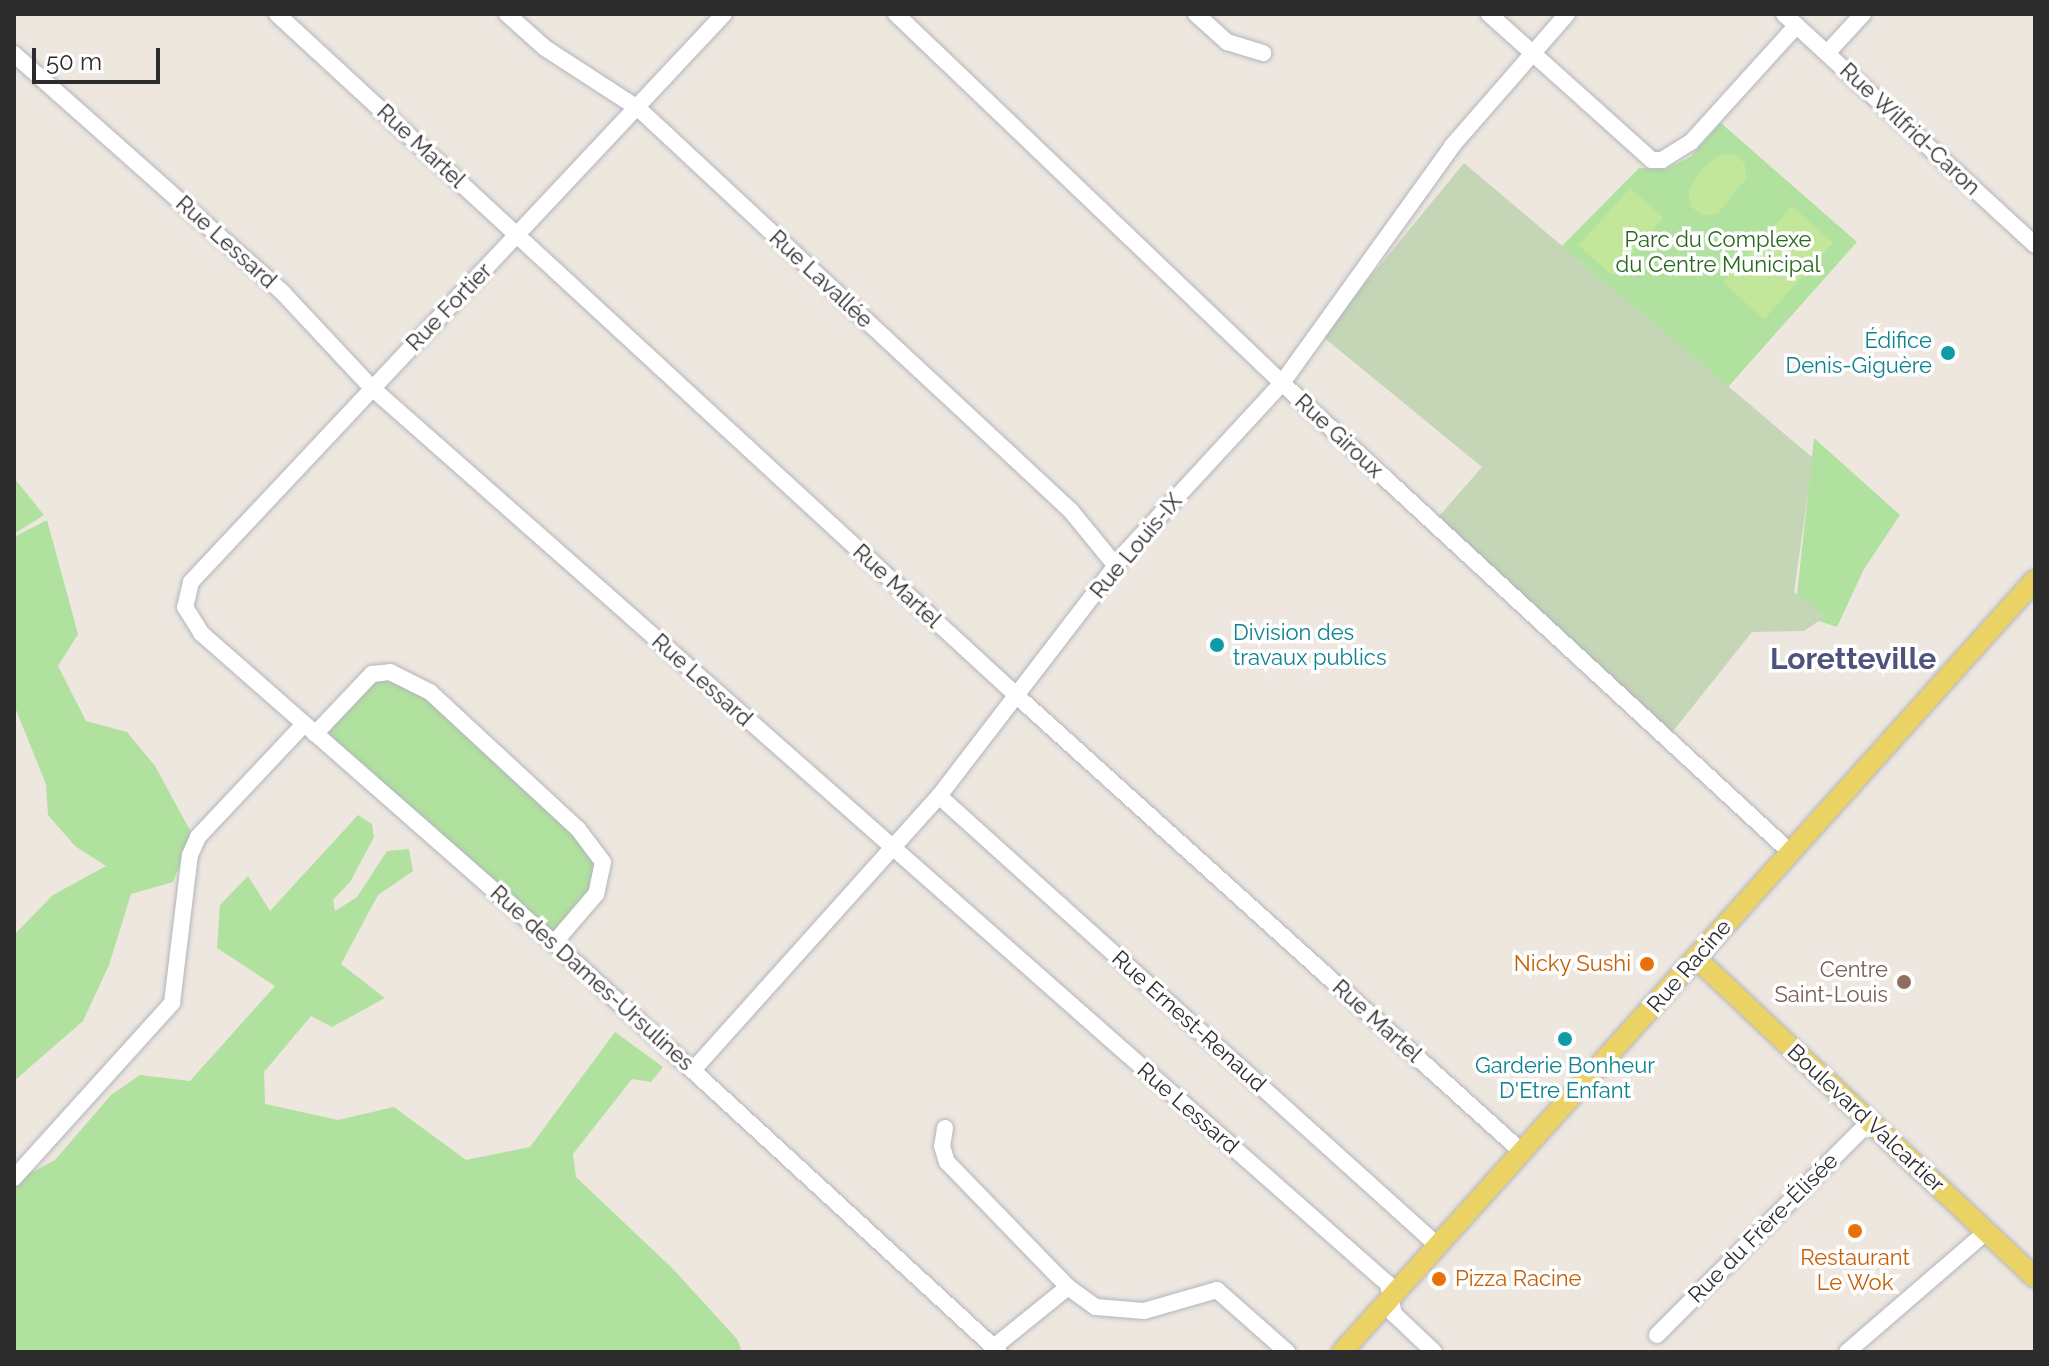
<!DOCTYPE html>
<html>
<head>
<meta charset="utf-8">
<style>
	body { margin:0 }
	#map { position:relative; width:2049px; height:1366px; overflow:hidden; background:#ede7df; font-family:Raleway,sans-serif }
	div>[style] { position:absolute }
	.green>* { inset:0; background:#b1e19e }
	.cemetery>* { inset:0; background:#c4d6b6 }
	.pitch>* { inset:0; background:#c3e79a; transform-origin:0 0 }
	.roads { filter:drop-shadow(0 0 2px #b2b4be) drop-shadow(0 0 2px #b2b4be) }
	.minor>* { height:16px; margin:-8px; padding:0 8px; transform-origin:8px; border-radius:8px; background:#fff }
	.major>* { height:20px; margin:-10px; padding:0 10px; transform-origin:10px; border-radius:10px; background:#ebd265 }
	.dots>* { width:22px; height:22px; translate:-50% -50%; box-sizing:border-box; border:4px solid #fff; border-radius:50% }
	span { translate:-50% -50%; white-space:nowrap; text-align:center; line-height:1.15; -webkit-text-stroke:7px #fff; paint-order:stroke }
	.street-label { font-size:22px; color:#2c2c2c }
	.park-label { font-size:22px; color:#29671e }
	.culture-label { font-size:22px; color:#0d838f }
	.right { translate:-100% -50%; text-align:right }
	.left { translate:0 -50%; text-align:left }
	.food-label { font-size:22px; color:#c56008 }
	.education-label { font-size:22px; color:#785e54 }
	.district-label { font-size:30px; color:#4d537b; font-weight:700 }
	.frame { position:absolute; inset:0; border:16px solid #2c2c2c; pointer-events:none }
	.scale { position:absolute; left:32px; top:48px; width:128px; height:36px; box-sizing:border-box; border:4px solid #2c2c2c; border-top:0; padding-left:10px; font-size:24px; line-height:28px; white-space:nowrap; color:#2c2c2c; -webkit-text-stroke:6px #fff; paint-order:stroke }
</style>
</head>
<body>
<div id="map">
	<div class="green">
		<div style="clip-path:polygon(1721px 123px,1857px 242px,1728px 387px,1562px 246px,1639px 168px,1666px 169px,1690px 157px)"></div>
		<div style="clip-path:polygon(1814px 438px,1900px 515px,1864px 569px,1837px 627px,1795px 613px)"></div>
		<div style="clip-path:polygon(14px 478px,44px 515px,14px 534px)"></div>
		<div style="clip-path:polygon(47px 520px,78px 634px,58px 666px,86px 721px,127px 732px,155px 766px,192px 834px,173px 882px,131px 894px,109px 965px,83px 1021px,14px 1081px,14px 935px,53px 895px,106px 866px,75px 846px,48px 815px,46px 784px,14px 705px,14px 537px)"></div>
		<div style="clip-path:polygon(408px 679px,578px 829px,603px 877px,554px 943px,315px 734px,368px 681px)"></div>
		<div style="clip-path:polygon(358px 815px,372px 824px,374px 837px,350px 882px,333px 900px,335px 911px,357px 897px,387px 851px,409px 849px,413px 871px,378px 895px,341px 964px,385px 998px,332px 1027px,311px 1016px,264px 1072px,265px 1104px,338px 1120px,394px 1107px,466px 1160px,530px 1147px,615px 1032px,663px 1067px,651px 1082px,632px 1079px,573px 1154px,576px 1177px,673px 1269px,737px 1339px,742px 1352px,14px 1352px,14px 1182px,55px 1160px,111px 1095px,140px 1075px,190px 1081px,275px 986px,217px 948px,220px 905px,248px 876px,270px 911px)"></div>
	</div>
	<div class="cemetery">
		<div style="clip-path:polygon(1464px 163px,1813px 458px,1794px 592px,1826px 616px,1804px 631px,1752px 632px,1670px 735px,1434px 522px,1482px 467px,1322px 336px)"></div>
	</div>
	<div class="pitch">
		<div style="clip-path:polygon(1733px 154px,1745px 163px,1746px 179px,1717px 214px,1702px 215px,1690px 206px,1689px 191px,1700px 171px,1719px 155px)"></div>
		<div style="left:1630px;top:188px;width:45px;height:77px;rotate:42deg"></div>
		<div style="left:1792px;top:206px;width:55px;height:103px;rotate:42deg"></div>
	</div>
	<div class="roads">
		<div class="minor">
			<div style="left:277px;top:14px;width:1006px;rotate:42.66deg"></div>
			<div style="left:1017px;top:696px;width:680px;rotate:42.08deg"></div>
			<div style="left:507px;top:14px;width:51px;rotate:41.8deg"></div>
			<div style="left:545px;top:48px;width:112px;rotate:33deg"></div>
			<div style="left:639px;top:109px;width:590px;rotate:42.94deg"></div>
			<div style="left:1071px;top:511px;width:71px;rotate:50.7deg"></div>
			<div style="left:724px;top:14px;width:779px;rotate:133.18deg"></div>
			<div style="left:191px;top:582px;width:26px;rotate:103deg"></div>
			<div style="left:185px;top:607px;width:31px;rotate:58deg"></div>
			<div style="left:201px;top:633px;width:470px;rotate:41.3deg"></div>
			<div style="left:554px;top:943px;width:604px;rotate:42.59deg"></div>
			<div style="left:896px;top:14px;width:534px;rotate:43.71deg"></div>
			<div style="left:1282px;top:383px;width:690px;rotate:42.71deg"></div>
			<div style="left:1196px;top:14px;width:42px;rotate:42.1deg"></div>
			<div style="left:1227px;top:42px;width:38px;rotate:17deg"></div>
			<div style="left:1489px;top:14px;width:219px;rotate:41.9deg"></div>
			<div style="left:1652px;top:160px;width:10px"></div>
			<div style="left:1662px;top:160px;width:34px;rotate:-32deg"></div>
			<div style="left:1691px;top:142px;width:156px;rotate:-47.8deg"></div>
			<div style="left:1784px;top:14px;width:341px;rotate:42.6deg"></div>
			<div style="left:1827px;top:53px;width:53px;rotate:-47.3deg"></div>
			<div style="left:14px;top:54px;width:360px;rotate:41.6deg"></div>
			<div style="left:283px;top:293px;width:130px;rotate:46.9deg"></div>
			<div style="left:372px;top:388px;width:1355px;rotate:41.41deg"></div>
			<div style="left:1388px;top:1284px;width:31px;rotate:79deg"></div>
			<div style="left:1394px;top:1314px;width:55px;rotate:43.5deg"></div>
			<div style="left:315px;top:734px;width:83px;rotate:-46.5deg"></div>
			<div style="left:372px;top:674px;width:18px;rotate:-6deg"></div>
			<div style="left:390px;top:672px;width:45px;rotate:26.6deg"></div>
			<div style="left:430px;top:692px;width:202px;rotate:42.8deg"></div>
			<div style="left:578px;top:829px;width:41px;rotate:52.9deg"></div>
			<div style="left:603px;top:862px;width:33px;rotate:102deg"></div>
			<div style="left:596px;top:894px;width:65px;rotate:130.6deg"></div>
			<div style="left:939px;top:796px;width:672px;rotate:42.04deg"></div>
			<div style="left:694px;top:1069px;width:367px;rotate:-48.1deg"></div>
			<div style="left:939px;top:796px;width:309px;rotate:-52.5deg"></div>
			<div style="left:1127px;top:551px;width:229px;rotate:-47.3deg"></div>
			<div style="left:1282px;top:383px;width:292px;rotate:-54.3deg"></div>
			<div style="left:1452px;top:146px;width:175px;rotate:-48.9deg"></div>
			<div style="left:945px;top:1128px;width:18px;rotate:99deg"></div>
			<div style="left:942px;top:1146px;width:17px;rotate:73deg"></div>
			<div style="left:947px;top:1162px;width:174px;rotate:45.9deg"></div>
			<div style="left:1068px;top:1287px;width:95px;rotate:141deg"></div>
			<div style="left:14px;top:1178px;width:236px;rotate:-47.9deg"></div>
			<div style="left:172px;top:1003px;width:149px;rotate:-83.1deg"></div>
			<div style="left:190px;top:855px;width:20px;rotate:-66deg"></div>
			<div style="left:198px;top:837px;width:155px;rotate:-46.8deg"></div>
			<div style="left:1068px;top:1287px;width:34px;rotate:36deg"></div>
			<div style="left:1096px;top:1307px;width:48px;rotate:4.8deg"></div>
			<div style="left:1144px;top:1311px;width:76px;rotate:-16deg"></div>
			<div style="left:1217px;top:1290px;width:94px;rotate:41.5deg"></div>
			<div style="left:1657px;top:1335px;width:302px;rotate:-45.1deg"></div>
			<div style="left:1847px;top:1352px;width:184px;rotate:-40.8deg"></div>
		</div>
		<div class="major">
			<div style="left:1696px;top:958px;width:465px;rotate:43.3deg"></div>
			<div style="left:1342px;top:1352px;width:1037px;rotate:-48.09deg"></div>
		</div>
	</div>
	<div class="dots">
		<div style="left:1948px;top:353px;background:#0f9aa8"></div>
		<div style="left:1217px;top:645px;background:#0f9aa8"></div>
		<div style="left:1647px;top:964px;background:#e8710a"></div>
		<div style="left:1904px;top:982px;background:#8d6e63"></div>
		<div style="left:1565px;top:1039px;background:#0f9aa8"></div>
		<div style="left:1855px;top:1231px;background:#e8710a"></div>
		<div style="left:1439px;top:1279px;background:#e8710a"></div>
	</div>
	<div class="street-label">
		<span style="left:1910px;top:129px;rotate:43deg">Rue Wilfrid-Caron</span>
		<span style="left:421px;top:146px;rotate:43deg">Rue Martel</span>
		<span style="left:226px;top:242px;rotate:42deg">Rue Lessard</span>
		<span style="left:821px;top:279px;rotate:43deg">Rue Lavallée</span>
		<span style="left:449px;top:307px;rotate:-46deg">Rue Fortier</span>
		<span style="left:1339px;top:436px;rotate:43deg">Rue Giroux</span>
		<span style="left:1136px;top:546px;rotate:-50deg">Rue Louis-IX</span>
		<span style="left:897px;top:586px;rotate:43deg">Rue Martel</span>
		<span style="left:702px;top:680px;rotate:42deg">Rue Lessard</span>
		<span style="left:1689px;top:966px;rotate:-49deg">Rue Racine</span>
		<span style="left:592px;top:978px;rotate:42deg">Rue des Dames-Ursulines</span>
		<span style="left:1189px;top:1021px;rotate:42deg">Rue Ernest-Renaud</span>
		<span style="left:1377px;top:1021px;rotate:42deg">Rue Martel</span>
		<span style="left:1188px;top:1108px;rotate:41deg">Rue Lessard</span>
		<span style="left:1866px;top:1118px;rotate:43deg">Boulevard Valcartier</span>
		<span style="left:1763px;top:1228px;rotate:-45deg">Rue du Frère-Élisée</span>
	</div>
	<div class="park-label">
		<span style="left:1718px;top:252px">Parc du Complexe<br>du Centre Municipal</span>
	</div>
	<div class="culture-label">
		<span class="right" style="left:1932px;top:353px">Édifice<br>Denis-Giguère</span>
		<span class="left" style="left:1233px;top:645px">Division des<br>travaux publics</span>
		<span style="left:1565px;top:1078px">Garderie Bonheur<br>D'Etre Enfant</span>
	</div>
	<div class="food-label">
		<span class="right" style="left:1631px;top:964px">Nicky Sushi</span>
		<span style="left:1855px;top:1270px">Restaurant<br>Le Wok</span>
		<span class="left" style="left:1455px;top:1279px">Pizza Racine</span>
	</div>
	<div class="education-label">
		<span class="right" style="left:1888px;top:982px">Centre<br>Saint-Louis</span>
	</div>
	<div class="district-label">
		<span style="left:1853px;top:659px">Loretteville</span>
	</div>
	<div class="frame"></div>
	<div class="scale">50 m</div>
</div>
</body>
</html>
